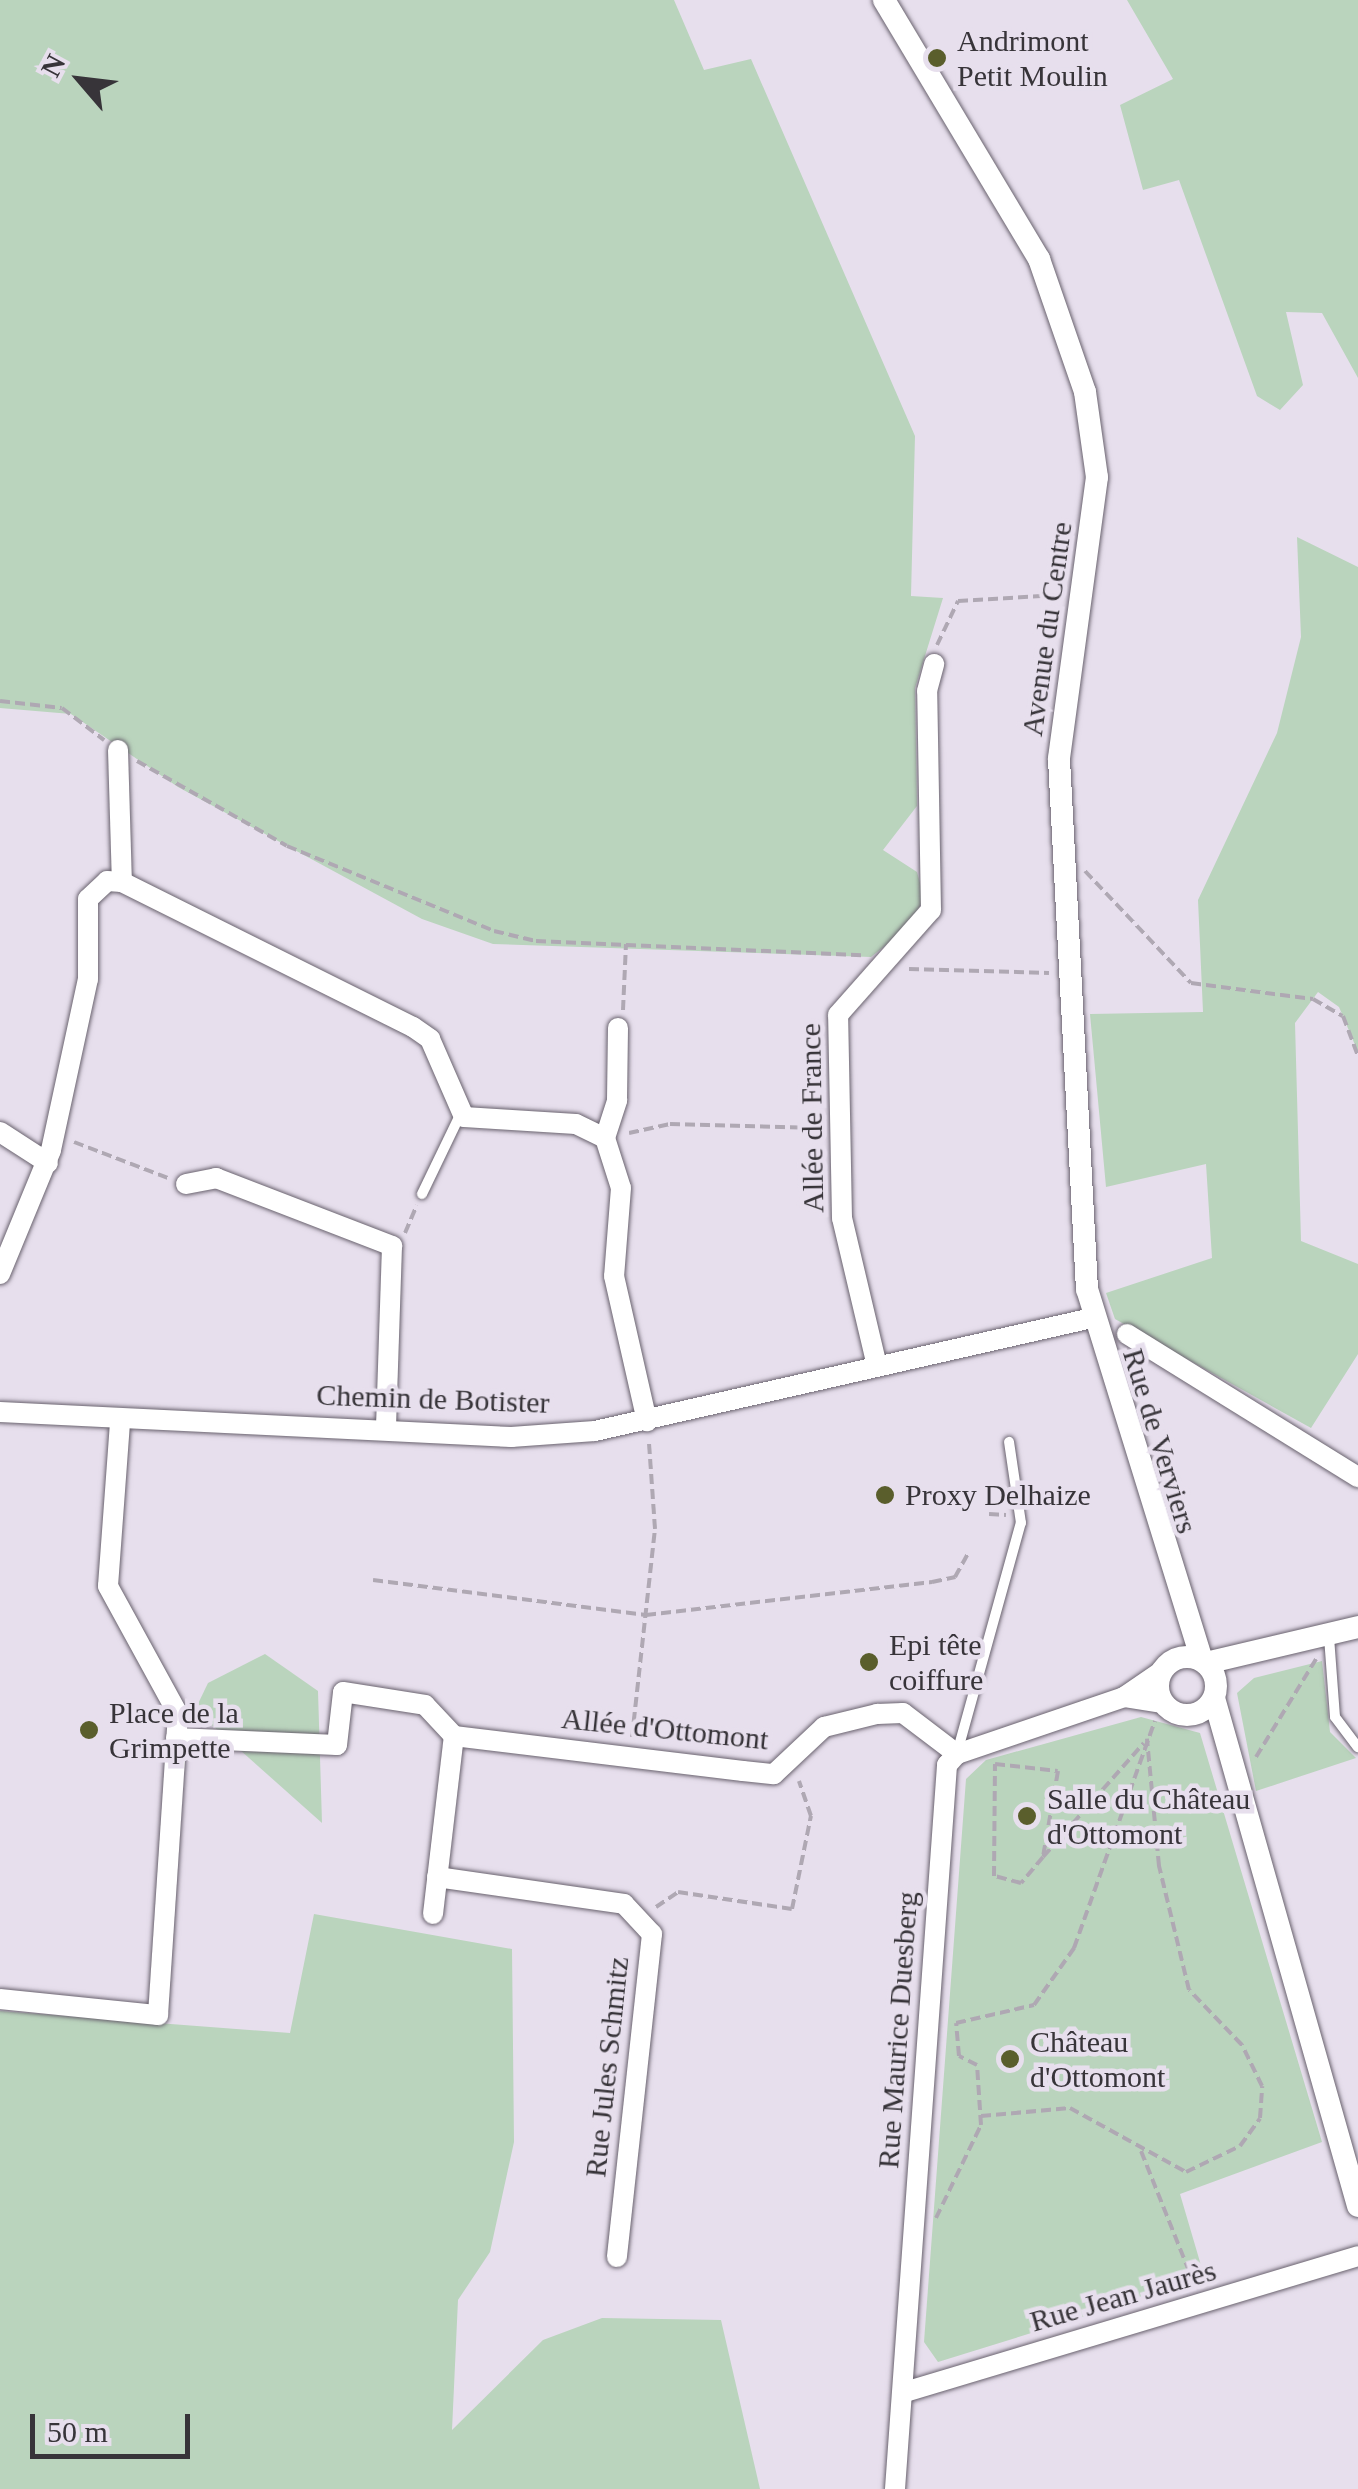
<!DOCTYPE html>
<html>
<head>
<meta charset="utf-8">
<style>
	body { margin:0 }
	#map { position:relative; width:1358px; height:2489px; overflow:hidden; background:#e7dfed; font-family:"Times New Roman",serif }
	div>[style] { position:absolute }
	.green>* { inset:0; background:#bad4bd }
	.path>* { height:4px; margin-top:-2px; transform-origin:0; background:repeating-linear-gradient(90deg,#afa8b3 0 10px,transparent 0 15px) }
	.roads { filter:drop-shadow(0 0 2px #69626e) drop-shadow(0 0 2px #69626e) }
	.service>* { height:10px; margin:-5px; padding:0 5px; transform-origin:5px; border-radius:5px; background:#fff }
	.minor>* { height:20px; margin:-10px; padding:0 10px; transform-origin:10px; border-radius:10px; background:#fff }
	.tertiary>* { height:22px; margin:-11px; padding:0 11px; transform-origin:11px; border-radius:11px; background:#fff }
	.tertiary>.ring { margin:-11px; padding:0; box-sizing:content-box; background:none; border:22px solid #fff; border-radius:50% }
	.dots>* { width:28px; height:28px; translate:-50% -50%; box-sizing:border-box; border:5px solid #e7dfed; border-radius:50% }
	span { translate:-50% -50%; white-space:nowrap; text-align:center; line-height:1.15; -webkit-text-stroke:9px #e7dfed; paint-order:stroke }
	.poi-label { font-size:30px; color:#373439 }
	.left { translate:0 -50%; text-align:left }
	.street-label { font-size:30px; color:#373439 }
	.north { position:absolute; left:30px; top:30px; width:100px; height:100px; -webkit-text-stroke:8px #e7dfed; paint-order:stroke; rotate:298deg; font-size:28px; font-weight:700; line-height:40px; text-align:center; color:#373439 }
	.north::after { content:''; display:block; margin:auto; width:35px; height:45px; background:#373439; clip-path:polygon(50% 0,100% 100%,50% 72%,0 100%) }
	.scale { position:absolute; left:30px; top:2414px; width:160px; height:45px; box-sizing:border-box; border:5px solid #373439; border-top:0; padding-left:12px; font-size:30px; line-height:35px; white-space:nowrap; color:#373439; -webkit-text-stroke:8px #e7dfed; paint-order:stroke }
</style>
</head>
<body>
<div id="map">
	<div class="green">
		<div style="clip-path:polygon(0 0,674px 0,704px 70px,751px 59px,915px 436px,911px 596px,943px 598px,915px 688px,917px 806px,883px 850px,917px 872px,924px 897px,911px 925px,871px 957px,493px 944px,422px 919px,178px 787px,71px 714px,0 708px)"></div>
		<div style="clip-path:polygon(1127px 0,1358px 0,1358px 378px,1322px 313px,1286px 312px,1303px 385px,1280px 410px,1257px 396px,1179px 180px,1143px 190px,1120px 105px,1173px 79px)"></div>
		<div style="clip-path:polygon(1297px 537px,1358px 567px,1358px 1052px,1339px 1007px,1318px 992px,1295px 1023px,1301px 1241px,1358px 1264px,1358px 1354px,1311px 1428px,1115px 1319px,1106px 1293px,1212px 1258px,1206px 1164px,1106px 1187px,1090px 1014px,1203px 1012px,1198px 900px,1277px 733px,1301px 637px)"></div>
		<div style="clip-path:polygon(265px 1654px,318px 1691px,322px 1823px,195px 1710px,208px 1683px)"></div>
		<div style="clip-path:polygon(1322px 1661px,1330px 1732px,1356px 1758px,1256px 1791px,1237px 1693px,1254px 1678px)"></div>
		<div style="clip-path:polygon(1141px 1717px,1200px 1733px,1322px 2142px,1180px 2194px,1205px 2279px,938px 2362px,924px 2342px,966px 1779px,986px 1760px)"></div>
		<div style="clip-path:polygon(314px 1914px,512px 1949px,514px 2142px,490px 2252px,458px 2300px,452px 2430px,543px 2340px,602px 2318px,721px 2320px,760px 2489px,0 2489px,0 2011px,290px 2033px)"></div>
	</div>
	<div class="path">
		<div style="left:937px;top:645px;width:49px;rotate:-64.5deg"></div>
		<div style="left:958px;top:601px;width:100px;rotate:-3.4deg"></div>
		<div style="left:0;top:701px;width:62px;rotate:6.4deg"></div>
		<div style="left:62px;top:708px;width:53px;rotate:37.3deg"></div>
		<div style="left:137px;top:761px;width:172px;rotate:29.5deg"></div>
		<div style="left:287px;top:846px;width:224px;rotate:22.3deg"></div>
		<div style="left:494px;top:931px;width:43px;rotate:13.4deg"></div>
		<div style="left:536px;top:941px;width:326px;rotate:2.5deg"></div>
		<div style="left:1085px;top:871px;width:154px;rotate:46.6deg"></div>
		<div style="left:1191px;top:983px;width:123px;rotate:7.5deg"></div>
		<div style="left:1313px;top:999px;width:34px;rotate:30deg"></div>
		<div style="left:1343px;top:1016px;width:43px;rotate:69.4deg"></div>
		<div style="left:909px;top:969px;width:140px;rotate:1.6deg"></div>
		<div style="left:623px;top:1010px;width:66px;rotate:-87.4deg"></div>
		<div style="left:629px;top:1133px;width:42px;rotate:-12.4deg"></div>
		<div style="left:670px;top:1124px;width:149px;rotate:1.5deg"></div>
		<div style="left:74px;top:1142px;width:101px;rotate:21deg"></div>
		<div style="left:405px;top:1233px;width:30px;rotate:-67deg"></div>
		<div style="left:989px;top:1514px;width:17px;rotate:3deg"></div>
		<div style="left:373px;top:1580px;width:275px;rotate:7.3deg"></div>
		<div style="left:646px;top:1615px;width:288px;rotate:-6.6deg"></div>
		<div style="left:932px;top:1582px;width:24px;rotate:-12deg"></div>
		<div style="left:955px;top:1577px;width:26px;rotate:-61deg"></div>
		<div style="left:632px;top:1737px;width:209px;rotate:-83.7deg"></div>
		<div style="left:655px;top:1529px;width:86px;rotate:-94deg"></div>
		<div style="left:1256px;top:1757px;width:115px;rotate:-58.5deg"></div>
		<div style="left:1043px;top:1857px;width:34px;rotate:130deg"></div>
		<div style="left:1021px;top:1883px;width:28px;rotate:-165deg"></div>
		<div style="left:994px;top:1876px;width:112px;rotate:-89.5deg"></div>
		<div style="left:995px;top:1764px;width:63px;rotate:6.3deg"></div>
		<div style="left:1058px;top:1771px;width:87px;rotate:99.9deg"></div>
		<div style="left:1043px;top:1857px;width:152px;rotate:-48.5deg"></div>
		<div style="left:656px;top:1907px;width:27px;rotate:-34deg"></div>
		<div style="left:678px;top:1892px;width:115px;rotate:8.5deg"></div>
		<div style="left:792px;top:1909px;width:95px;rotate:-78.5deg"></div>
		<div style="left:811px;top:1816px;width:37px;rotate:-109deg"></div>
		<div style="left:981px;top:2116px;width:89px;rotate:-5.1deg"></div>
		<div style="left:1070px;top:2108px;width:132px;rotate:28.9deg"></div>
		<div style="left:1186px;top:2172px;width:60px;rotate:-25.7deg"></div>
		<div style="left:1240px;top:2146px;width:34px;rotate:-54deg"></div>
		<div style="left:1260px;top:2118px;width:32px;rotate:-86deg"></div>
		<div style="left:1262px;top:2086px;width:46px;rotate:-116deg"></div>
		<div style="left:1242px;top:2045px;width:76px;rotate:-133.9deg"></div>
		<div style="left:1189px;top:1990px;width:128px;rotate:-103.6deg"></div>
		<div style="left:1159px;top:1866px;width:128px;rotate:-95.4deg"></div>
		<div style="left:1141px;top:2151px;width:145px;rotate:68.2deg"></div>
		<div style="left:936px;top:2218px;width:103px;rotate:-64.2deg"></div>
		<div style="left:981px;top:2125px;width:60px;rotate:-93.8deg"></div>
		<div style="left:977px;top:2065px;width:20px;rotate:-153deg"></div>
		<div style="left:959px;top:2056px;width:33px;rotate:-95deg"></div>
		<div style="left:956px;top:2023px;width:80px;rotate:-13deg"></div>
		<div style="left:1034px;top:2005px;width:70px;rotate:-54.9deg"></div>
		<div style="left:1074px;top:1948px;width:241px;rotate:-70.4deg"></div>
	</div>
	<div class="roads">
		<div class="service">
			<div style="left:422px;top:1194px;width:90px;rotate:-64.3deg"></div>
			<div style="left:1329px;top:1637px;width:80px;rotate:85.7deg"></div>
			<div style="left:1335px;top:1717px;width:38px;rotate:53deg"></div>
			<div style="left:957px;top:1753px;width:239px;rotate:-74.5deg"></div>
			<div style="left:1021px;top:1523px;width:82px;rotate:-98.4deg"></div>
		</div>
		<div class="minor">
			<div style="left:118px;top:750px;width:132px;rotate:88.3deg"></div>
			<div style="left:0;top:1132px;width:57px;rotate:32.9deg"></div>
			<div style="left:605px;top:1138px;width:40px;rotate:-72deg"></div>
			<div style="left:617px;top:1100px;width:72px;rotate:-89.2deg"></div>
			<div style="left:186px;top:1184px;width:31px;rotate:-11deg"></div>
			<div style="left:216px;top:1178px;width:189px;rotate:21.1deg"></div>
			<div style="left:392px;top:1246px;width:184px;rotate:91.9deg"></div>
			<div style="left:0;top:1274px;width:134px;rotate:-67.6deg"></div>
			<div style="left:51px;top:1150px;width:175px;rotate:-77.8deg"></div>
			<div style="left:88px;top:979px;width:80px;rotate:-90deg"></div>
			<div style="left:88px;top:899px;width:26px;rotate:-43deg"></div>
			<div style="left:107px;top:881px;width:15px;rotate:4deg"></div>
			<div style="left:122px;top:882px;width:325px;rotate:26.5deg"></div>
			<div style="left:413px;top:1027px;width:21px;rotate:35deg"></div>
			<div style="left:430px;top:1039px;width:85px;rotate:66.4deg"></div>
			<div style="left:464px;top:1117px;width:112px;rotate:3.6deg"></div>
			<div style="left:576px;top:1124px;width:32px;rotate:26deg"></div>
			<div style="left:605px;top:1138px;width:52px;rotate:72.3deg"></div>
			<div style="left:621px;top:1188px;width:88px;rotate:94.5deg"></div>
			<div style="left:614px;top:1276px;width:149px;rotate:77.2deg"></div>
			<div style="left:1127px;top:1334px;width:272px;rotate:31.8deg"></div>
			<div style="left:877px;top:1366px;width:152px;rotate:-103.3deg"></div>
			<div style="left:842px;top:1218px;width:203px;rotate:-91.1deg"></div>
			<div style="left:838px;top:1015px;width:140px;rotate:-48.5deg"></div>
			<div style="left:931px;top:910px;width:219px;rotate:-91deg"></div>
			<div style="left:927px;top:691px;width:28px;rotate:-75deg"></div>
			<div style="left:0;top:1412px;width:512px;rotate:2.8deg"></div>
			<div style="left:511px;top:1437px;width:84px;rotate:-4.1deg"></div>
			<div style="left:595px;top:1431px;width:510px;rotate:-12.81deg"></div>
			<div style="left:1124px;top:1697px;width:39px;rotate:9deg"></div>
			<div style="left:176px;top:1738px;width:161px;rotate:2.5deg"></div>
			<div style="left:337px;top:1745px;width:53px;rotate:-83.5deg"></div>
			<div style="left:343px;top:1692px;width:83px;rotate:9deg"></div>
			<div style="left:425px;top:1705px;width:42px;rotate:46.9deg"></div>
			<div style="left:454px;top:1736px;width:291px;rotate:6.9deg"></div>
			<div style="left:743px;top:1771px;width:31px;rotate:6deg"></div>
			<div style="left:774px;top:1774px;width:69px;rotate:-43.2deg"></div>
			<div style="left:824px;top:1727px;width:55px;rotate:-13.8deg"></div>
			<div style="left:877px;top:1714px;width:26px;rotate:-2deg"></div>
			<div style="left:903px;top:1713px;width:68px;rotate:37.2deg"></div>
			<div style="left:437px;top:1877px;width:189px;rotate:8.2deg"></div>
			<div style="left:624px;top:1904px;width:41px;rotate:47deg"></div>
			<div style="left:652px;top:1934px;width:325px;rotate:96.2deg"></div>
			<div style="left:433px;top:1914px;width:179px;rotate:-83.3deg"></div>
			<div style="left:0;top:1999px;width:159px;rotate:5.8deg"></div>
			<div style="left:158px;top:2015px;width:302px;rotate:-86.2deg"></div>
			<div style="left:178px;top:1714px;width:146px;rotate:-118.7deg"></div>
			<div style="left:108px;top:1586px;width:165px;rotate:-85.8deg"></div>
			<div style="left:905px;top:2392px;width:473px;rotate:-16.7deg"></div>
			<div style="left:895px;top:2489px;width:726px;rotate:-85.89deg"></div>
			<div style="left:947px;top:1765px;width:15px;rotate:-48deg"></div>
			<div style="left:957px;top:1754px;width:176px;rotate:-18.8deg"></div>
			<div style="left:1124px;top:1697px;width:46px;rotate:-34.4deg"></div>
		</div>
		<div class="tertiary">
			<div style="left:884px;top:0;width:302px;rotate:59.1deg"></div>
			<div style="left:1039px;top:259px;width:141px;rotate:70.9deg"></div>
			<div style="left:1085px;top:392px;width:86px;rotate:82deg"></div>
			<div style="left:1097px;top:477px;width:285px;rotate:97.7deg"></div>
			<div style="left:1059px;top:759px;width:531px;rotate:86.98deg"></div>
			<div style="left:1087px;top:1289px;width:389px;rotate:72.8deg"></div>
			<div class="ring" style="left:1158px;top:1657px;width:36px;height:36px"></div>
			<div style="left:1206px;top:1663px;width:156px;rotate:-13.3deg"></div>
			<div style="left:1214px;top:1698px;width:528px;rotate:74.17deg"></div>
		</div>
	</div>
	<div class="dots">
		<div style="left:937px;top:58px;background:#5a5e2c"></div>
		<div style="left:885px;top:1495px;background:#5a5e2c"></div>
		<div style="left:869px;top:1662px;background:#5a5e2c"></div>
		<div style="left:89px;top:1730px;background:#5a5e2c"></div>
		<div style="left:1027px;top:1816px;background:#5a5e2c"></div>
		<div style="left:1010px;top:2059px;background:#5a5e2c"></div>
	</div>
	<div class="poi-label">
		<span class="left" style="left:957px;top:58px">Andrimont<br>Petit Moulin</span>
		<span class="left" style="left:905px;top:1495px">Proxy Delhaize</span>
		<span class="left" style="left:889px;top:1662px">Epi tête<br>coiffure</span>
		<span class="left" style="left:109px;top:1730px">Place de la<br>Grimpette</span>
		<span class="left" style="left:1047px;top:1816px">Salle du Château<br>d'Ottomont</span>
		<span class="left" style="left:1030px;top:2059px">Château<br>d'Ottomont</span>
	</div>
	<div class="street-label">
		<span style="left:1047px;top:629px;rotate:-82deg">Avenue du Centre</span>
		<span style="left:812px;top:1118px;rotate:-91deg">Allée de France</span>
		<span style="left:433px;top:1399px;rotate:2deg">Chemin de Botister</span>
		<span style="left:1160px;top:1441px;rotate:73deg">Rue de Verviers</span>
		<span style="left:665px;top:1729px;rotate:6deg">Allée d'Ottomont</span>
		<span style="left:898px;top:2030px;rotate:-86deg">Rue Maurice Duesberg</span>
		<span style="left:607px;top:2067px;rotate:-84deg">Rue Jules Schmitz</span>
		<span style="left:1123px;top:2296px;rotate:-16deg">Rue Jean Jaurès</span>
	</div>
	<div class="north">N</div>
	<div class="scale">50 m</div>
</div>
</body>
</html>
